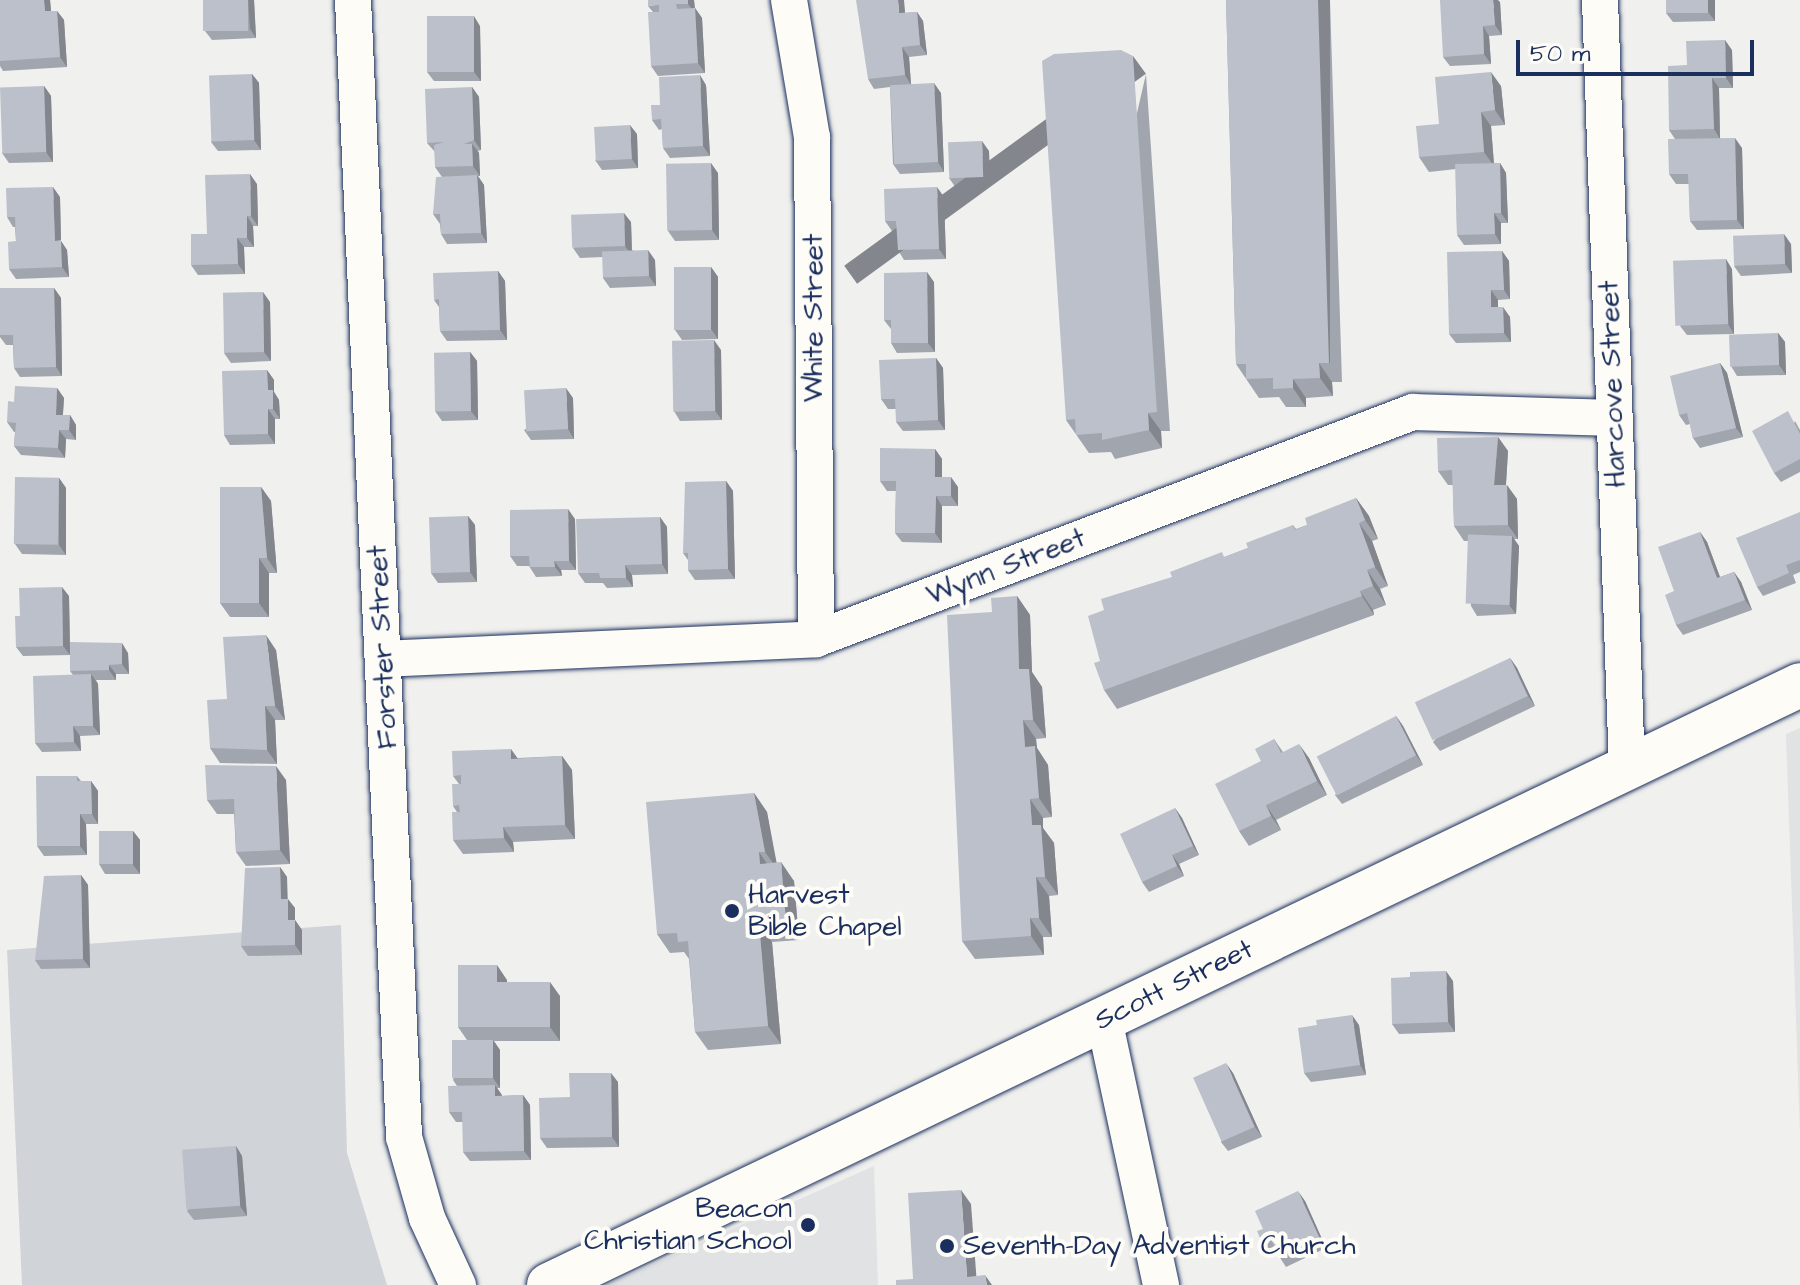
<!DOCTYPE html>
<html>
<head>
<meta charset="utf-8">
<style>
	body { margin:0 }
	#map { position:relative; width:1800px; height:1285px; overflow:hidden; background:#f0f0ee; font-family:"Architects Daughter",sans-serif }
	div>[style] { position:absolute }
	.built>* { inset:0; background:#e0e2e3 }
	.green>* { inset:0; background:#d0d3d8 }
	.roads { filter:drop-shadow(0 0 2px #1b2f5e) drop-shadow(0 0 2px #1b2f5e) }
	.street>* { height:36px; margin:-18px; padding:0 18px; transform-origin:18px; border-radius:18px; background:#fdfcf7 }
	.secondary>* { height:44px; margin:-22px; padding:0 22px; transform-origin:22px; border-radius:22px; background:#fdfcf7 }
	.wall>* { inset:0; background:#a1a5ae }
	.shaded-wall>* { inset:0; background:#83868d; transform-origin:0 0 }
	.building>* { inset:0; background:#bbc0ca; transform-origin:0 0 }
	.dots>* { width:22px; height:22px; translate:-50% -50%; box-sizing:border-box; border:4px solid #fdfcf7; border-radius:50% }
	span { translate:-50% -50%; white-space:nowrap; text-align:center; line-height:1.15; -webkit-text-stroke:8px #fdfcf7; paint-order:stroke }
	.street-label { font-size:28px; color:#1b2f5e }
	.poi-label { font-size:28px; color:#1b2f5e }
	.left { translate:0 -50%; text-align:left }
	.right { translate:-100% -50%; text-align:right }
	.scale { position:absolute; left:1516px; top:40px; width:238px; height:36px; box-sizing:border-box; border:4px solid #1b2f5e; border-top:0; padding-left:10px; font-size:24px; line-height:28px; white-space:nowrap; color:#1b2f5e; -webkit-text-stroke:6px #fdfcf7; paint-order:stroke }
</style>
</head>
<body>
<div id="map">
	<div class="built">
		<div style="clip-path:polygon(1800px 728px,1800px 1133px,1786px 734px)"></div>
		<div style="clip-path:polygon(874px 1166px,878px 1285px,606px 1285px)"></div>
	</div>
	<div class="green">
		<div style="clip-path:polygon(341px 925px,347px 1153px,387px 1285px,22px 1285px,7px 950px)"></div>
	</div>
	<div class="roads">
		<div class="street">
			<div style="left:353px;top:0;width:1138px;rotate:87.43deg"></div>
			<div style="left:404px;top:1137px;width:84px;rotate:74.1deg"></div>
			<div style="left:427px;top:1218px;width:74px;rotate:65.2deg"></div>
			<div style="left:789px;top:0;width:139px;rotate:80.5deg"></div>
			<div style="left:812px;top:137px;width:502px;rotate:89.54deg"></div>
			<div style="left:1600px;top:0;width:768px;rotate:87.99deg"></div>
			<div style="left:383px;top:659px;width:433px;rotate:-2.6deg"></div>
			<div style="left:816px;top:639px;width:639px;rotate:-20.82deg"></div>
			<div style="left:1413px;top:412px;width:201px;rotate:1.7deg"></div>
			<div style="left:1104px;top:1019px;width:272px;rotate:77.9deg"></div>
		</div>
		<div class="secondary">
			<div style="left:549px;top:1285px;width:1387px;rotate:-25.62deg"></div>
		</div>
	</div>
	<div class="wall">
		<div style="clip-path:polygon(0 0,50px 0,51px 11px,57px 11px,64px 20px,67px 67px,3px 71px,0 66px)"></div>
		<div style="clip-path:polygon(254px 0,256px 38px,212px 40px,205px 31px)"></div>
		<div style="clip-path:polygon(694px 0,695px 8px,702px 18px,705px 73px,658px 76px,651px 66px,653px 12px,648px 6px)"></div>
		<div style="clip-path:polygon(1226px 0,1330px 0,1342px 382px,1332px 382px,1333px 396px,1306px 398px,1306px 407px,1286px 407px,1279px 397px,1259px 398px,1236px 364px)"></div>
		<div style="clip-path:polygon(1715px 0,1715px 21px,1673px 22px,1666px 13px)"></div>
		<div style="clip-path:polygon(1500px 2px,1502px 35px,1489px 36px,1491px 64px,1450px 66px,1443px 57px)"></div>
		<div style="clip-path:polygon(917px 12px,923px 21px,927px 55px,909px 57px,911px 84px,941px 93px,944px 172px,900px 174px,893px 164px,890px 87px,874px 89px,868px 79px,905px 13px)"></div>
		<div style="clip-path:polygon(480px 26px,481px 81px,434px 81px,427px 72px)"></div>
		<div style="clip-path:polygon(1732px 50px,1733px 88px,1719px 88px,1720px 138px,1742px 148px,1744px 229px,1697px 230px,1690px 221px,1689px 184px,1676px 184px,1669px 174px,1675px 139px,1669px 130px,1687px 65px)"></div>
		<div style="clip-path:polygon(252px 74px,259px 83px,261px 150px,218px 151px,211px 142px)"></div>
		<div style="clip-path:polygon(1146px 74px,1170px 431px,1161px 431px,1162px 448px,1115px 459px,1111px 452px,1089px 453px,1066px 420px)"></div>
		<div style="clip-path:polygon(706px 85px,710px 156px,670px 158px,663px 148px,662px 129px,659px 130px,652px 120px,660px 105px)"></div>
		<div style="clip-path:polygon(44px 86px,51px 96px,53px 162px,9px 163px,2px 153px)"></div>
		<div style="clip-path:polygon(1501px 86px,1505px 125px,1491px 126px,1494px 163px,1500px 163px,1506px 173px,1508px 223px,1501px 223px,1501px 244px,1464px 245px,1457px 235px,1456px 169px,1429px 172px,1419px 157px,1439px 124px)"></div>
		<div style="clip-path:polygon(472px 87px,479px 97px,481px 150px,478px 151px,479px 153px,480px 176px,478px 176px,484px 185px,487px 243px,447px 244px,441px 234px,440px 224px,433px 214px,442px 177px,435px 167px,435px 152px,427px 143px)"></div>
		<div style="clip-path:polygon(637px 134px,638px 168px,602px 170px,595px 160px)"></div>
		<div style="clip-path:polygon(989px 151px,990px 187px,956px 188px,949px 178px)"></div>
		<div style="clip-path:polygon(718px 173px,719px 240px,675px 241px,668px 231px)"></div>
		<div style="clip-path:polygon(257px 184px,258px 226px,253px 226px,254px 247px,244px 247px,245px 274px,198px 275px,191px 265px,207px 234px)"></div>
		<div style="clip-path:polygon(60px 197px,61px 241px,67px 250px,69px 277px,16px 279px,9px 269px,16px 241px,15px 227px,13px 227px,7px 217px)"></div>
		<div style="clip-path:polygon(944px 197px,946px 259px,904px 260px,898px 250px,897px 231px,892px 231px,885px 221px)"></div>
		<div style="clip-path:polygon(631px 222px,632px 250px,655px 260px,656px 286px,610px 288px,603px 278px,603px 257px,580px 258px,573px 248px)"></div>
		<div style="clip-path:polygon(1791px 244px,1792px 273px,1741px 276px,1734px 266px)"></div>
		<div style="clip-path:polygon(1502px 251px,1509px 261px,1510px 299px,1498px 300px,1498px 307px,1510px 317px,1511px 342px,1456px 343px,1449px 334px)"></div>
		<div style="clip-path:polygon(711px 267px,718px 277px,718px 339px,682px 340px,675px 330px)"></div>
		<div style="clip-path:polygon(1732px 269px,1734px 334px,1687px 335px,1680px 326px)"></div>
		<div style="clip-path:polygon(498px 271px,505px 281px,507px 340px,447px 341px,440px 331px,439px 307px,434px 300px)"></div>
		<div style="clip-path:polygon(934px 282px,935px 352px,897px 353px,891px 343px,891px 329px,884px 320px)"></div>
		<div style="clip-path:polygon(0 288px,54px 288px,61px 298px,62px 376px,20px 377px,14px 368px,13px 345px,6px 345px,0 337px)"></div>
		<div style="clip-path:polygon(270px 302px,271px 361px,231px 363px,224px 353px)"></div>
		<div style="clip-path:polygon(1778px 333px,1785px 342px,1786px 375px,1737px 376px,1731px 366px)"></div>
		<div style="clip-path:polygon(721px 350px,722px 420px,680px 421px,674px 411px)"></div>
		<div style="clip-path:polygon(470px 352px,477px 361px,478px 420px,442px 421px,435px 411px)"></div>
		<div style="clip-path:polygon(936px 358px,943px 368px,945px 430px,903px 431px,896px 422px,896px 409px,888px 409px,881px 399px)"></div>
		<div style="clip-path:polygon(1720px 363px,1727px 373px,1743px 437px,1700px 448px,1693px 438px,1690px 424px,1686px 425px,1679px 415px)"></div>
		<div style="clip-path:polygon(267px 370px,274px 380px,274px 392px,279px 400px,280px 419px,275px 419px,275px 444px,230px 445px,224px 435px)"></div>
		<div style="clip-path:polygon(57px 388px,64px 398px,63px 415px,70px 415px,76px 425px,76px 440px,66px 439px,65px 458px,21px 455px,14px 446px,15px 432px,14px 432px,7px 422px,14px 402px)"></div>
		<div style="clip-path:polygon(573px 398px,574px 439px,531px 440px,524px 430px)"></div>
		<div style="clip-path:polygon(1795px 421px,1800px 430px,1800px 472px,1781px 482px,1774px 473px)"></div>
		<div style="clip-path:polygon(1498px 437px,1508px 451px,1506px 485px,1517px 499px,1518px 539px,1514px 539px,1519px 546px,1516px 614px,1477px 616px,1471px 606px,1468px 541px,1464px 541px,1454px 526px,1453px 485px,1448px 485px,1438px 471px)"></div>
		<div style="clip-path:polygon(935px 449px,942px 459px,942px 477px,958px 487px,958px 506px,942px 506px,942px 543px,902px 542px,895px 533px,896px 491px,887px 491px,880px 481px)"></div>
		<div style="clip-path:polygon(59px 478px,66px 488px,66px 555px,22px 554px,15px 544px)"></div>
		<div style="clip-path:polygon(726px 481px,733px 491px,735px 579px,695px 580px,688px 570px,688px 560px,683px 553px)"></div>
		<div style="clip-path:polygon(261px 487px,271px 501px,277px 573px,269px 573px,269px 617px,230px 617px,220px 603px)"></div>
		<div style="clip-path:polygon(1356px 498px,1369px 516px,1378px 539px,1372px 541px,1388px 586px,1380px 589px,1386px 605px,1373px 610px,1374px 615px,1117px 709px,1104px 690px,1100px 661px,1172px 577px,1248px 548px,1293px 525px,1296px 529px,1307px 525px)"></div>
		<div style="clip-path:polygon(1800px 512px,1800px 572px,1793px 575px,1796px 583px,1763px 596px,1757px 587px)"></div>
		<div style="clip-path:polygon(468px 516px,475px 525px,477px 582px,438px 583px,431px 573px)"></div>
		<div style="clip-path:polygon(660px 517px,667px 527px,668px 574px,632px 575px,633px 587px,607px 588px,603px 583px,585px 583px,578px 573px)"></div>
		<div style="clip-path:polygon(575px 519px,576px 570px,561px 570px,562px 576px,536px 577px,529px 566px,517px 566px,510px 556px)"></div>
		<div style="clip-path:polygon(1700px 532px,1707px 542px,1720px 577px,1734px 572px,1741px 582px,1752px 610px,1683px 635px,1676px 625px,1674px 591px)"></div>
		<div style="clip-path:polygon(69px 596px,70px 642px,128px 653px,129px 674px,116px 674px,116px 680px,96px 680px,98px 684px,100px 735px,80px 736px,81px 751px,42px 752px,35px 743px,73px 675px,70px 671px,70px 655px,23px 656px,16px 647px,20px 616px)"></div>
		<div style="clip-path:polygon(1017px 596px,1030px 615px,1032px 672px,1042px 687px,1046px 738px,1036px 739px,1037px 748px,1048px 765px,1052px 817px,1043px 818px,1043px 828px,1054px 843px,1058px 895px,1049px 896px,1052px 937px,1043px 937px,1044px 955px,975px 959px,962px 941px,992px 612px)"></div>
		<div style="clip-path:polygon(276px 650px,285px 720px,275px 720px,277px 764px,220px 763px,210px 748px,227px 699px)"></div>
		<div style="clip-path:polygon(1510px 658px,1517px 668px,1535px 706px,1440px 751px,1433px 742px)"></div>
		<div style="clip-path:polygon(1396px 716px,1403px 726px,1423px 765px,1342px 804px,1335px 795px)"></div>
		<div style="clip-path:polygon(1274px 739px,1283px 752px,1309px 758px,1327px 795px,1276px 820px,1281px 830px,1249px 846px,1239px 831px,1261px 761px)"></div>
		<div style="clip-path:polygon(562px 756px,572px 770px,575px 839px,513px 842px,514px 852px,463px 854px,453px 840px,457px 812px,453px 806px,459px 784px,453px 776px,518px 758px)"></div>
		<div style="clip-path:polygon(77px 776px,81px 781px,91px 781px,98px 791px,98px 824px,86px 824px,87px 855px,44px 856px,37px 846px)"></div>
		<div style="clip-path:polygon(286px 780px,290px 864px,246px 866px,236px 852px,234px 814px,217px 814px,207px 800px)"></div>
		<div style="clip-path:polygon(754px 793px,767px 812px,776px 863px,794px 881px,799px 940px,772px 942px,781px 1044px,708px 1050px,695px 1032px,689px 959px,684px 952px,670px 953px,657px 934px)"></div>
		<div style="clip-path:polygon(1175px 808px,1182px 818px,1199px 855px,1179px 864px,1184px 876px,1149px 892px,1142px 882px)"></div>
		<div style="clip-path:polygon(133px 831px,140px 840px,140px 874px,105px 874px,99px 864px)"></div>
		<div style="clip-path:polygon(280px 867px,287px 877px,287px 899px,295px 908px,295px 920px,302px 930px,302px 955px,248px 956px,241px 946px)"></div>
		<div style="clip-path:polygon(81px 875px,88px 885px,90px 968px,41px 969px,35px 960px)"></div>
		<div style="clip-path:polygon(507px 980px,507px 982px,560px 996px,560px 1041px,494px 1041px,500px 1050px,500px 1088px,497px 1088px,502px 1096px,523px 1095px,530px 1105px,531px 1160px,470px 1161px,463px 1152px,463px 1122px,456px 1122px,449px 1112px,457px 1086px,453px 1080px,467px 1040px,458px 1027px)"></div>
		<div style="clip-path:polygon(1453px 981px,1455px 1032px,1399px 1034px,1392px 1024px)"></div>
		<div style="clip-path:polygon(1359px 1025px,1366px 1075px,1311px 1082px,1304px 1073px)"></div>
		<div style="clip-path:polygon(1233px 1073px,1262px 1137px,1228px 1151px,1221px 1142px)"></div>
		<div style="clip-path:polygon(618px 1082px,619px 1147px,547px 1148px,540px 1138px)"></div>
		<div style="clip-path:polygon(236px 1146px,242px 1156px,247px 1216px,194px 1220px,187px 1211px)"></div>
		<div style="clip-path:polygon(1305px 1201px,1326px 1248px,1286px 1267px,1275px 1250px,1269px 1253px,1262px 1243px,1263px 1229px)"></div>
	</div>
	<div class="shaded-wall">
		<div style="clip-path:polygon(44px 0,50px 0,52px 21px,45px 11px)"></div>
		<div style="clip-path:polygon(248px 0,254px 0,256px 38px,250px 29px)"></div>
		<div style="clip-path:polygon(688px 0,694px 0,695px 13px,688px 4px)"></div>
		<div style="clip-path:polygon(898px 0,904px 0,906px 23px,899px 13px)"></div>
		<div style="left:1318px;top:0;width:12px;height:363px"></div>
		<div style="clip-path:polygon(1493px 0,1498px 0,1500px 2px,1502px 35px,1495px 25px)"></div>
		<div style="clip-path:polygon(1708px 0,1715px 0,1715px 21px,1708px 12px)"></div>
		<div style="clip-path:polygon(695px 8px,702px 18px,705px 73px,698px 63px)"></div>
		<div style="clip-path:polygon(57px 11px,64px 20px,67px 67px,60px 57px)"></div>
		<div style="clip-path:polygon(917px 12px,923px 21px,927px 55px,920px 45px)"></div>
		<div style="clip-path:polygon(474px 16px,480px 26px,481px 81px,474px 72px)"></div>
		<div style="clip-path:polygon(1483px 26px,1489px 36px,1491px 64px,1484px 54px)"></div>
		<div style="clip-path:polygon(1725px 40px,1732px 50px,1733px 88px,1726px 78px)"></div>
		<div style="clip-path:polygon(902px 47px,909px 57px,911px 85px,905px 75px)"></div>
		<div style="left:1133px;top:56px;width:22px;height:357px;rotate:54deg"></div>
		<div style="clip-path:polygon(1491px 72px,1501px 86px,1505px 125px,1495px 110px)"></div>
		<div style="clip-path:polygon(252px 74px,259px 83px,261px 150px,254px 140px)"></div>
		<div style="clip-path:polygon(700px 75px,706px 85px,710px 156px,703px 146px)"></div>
		<div style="clip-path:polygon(1712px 78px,1719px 88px,1720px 139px,1714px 129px)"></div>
		<div style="clip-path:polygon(934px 83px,941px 93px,944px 172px,938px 162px)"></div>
		<div style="clip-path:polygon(44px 86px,51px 96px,53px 162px,46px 152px)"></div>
		<div style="clip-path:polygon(472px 87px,479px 97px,481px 150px,474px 140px)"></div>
		<div style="clip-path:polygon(1481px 112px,1491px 126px,1494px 166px,1484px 152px)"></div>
		<div style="clip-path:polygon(630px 125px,637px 134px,638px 168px,632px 159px)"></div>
		<div style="clip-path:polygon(1735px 138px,1742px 148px,1744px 229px,1737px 220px)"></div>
		<div style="clip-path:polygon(982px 141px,989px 151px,990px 187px,983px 177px)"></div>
		<div style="clip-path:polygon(472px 144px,479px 153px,480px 176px,473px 166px)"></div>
		<div style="clip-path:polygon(711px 163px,718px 173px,719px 240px,712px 230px)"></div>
		<div style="clip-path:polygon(1500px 163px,1506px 173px,1508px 223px,1501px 213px)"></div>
		<div style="clip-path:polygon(250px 174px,257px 184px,258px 226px,251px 216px)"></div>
		<div style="clip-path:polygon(477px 175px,484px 185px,487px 243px,481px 233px)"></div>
		<div style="clip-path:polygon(53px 187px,60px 197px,61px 241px,67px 250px,69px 277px,62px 267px,55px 241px)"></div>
		<div style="clip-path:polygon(937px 187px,944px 197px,946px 259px,939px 249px)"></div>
		<div style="clip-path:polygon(624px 213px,631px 222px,632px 256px,625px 246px)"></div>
		<div style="clip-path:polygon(1494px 213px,1501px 223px,1501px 244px,1495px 234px)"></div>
		<div style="clip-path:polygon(247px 216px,253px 226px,254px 247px,247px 238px)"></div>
		<div style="clip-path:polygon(1784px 234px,1791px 244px,1792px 273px,1785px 264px)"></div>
		<div style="clip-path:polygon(237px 238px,244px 247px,245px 274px,238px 264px)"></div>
		<div style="clip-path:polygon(648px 250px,655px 260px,656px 286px,649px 276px)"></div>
		<div style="clip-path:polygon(1502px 251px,1509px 261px,1510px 299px,1504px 290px)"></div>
		<div style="clip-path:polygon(1726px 259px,1732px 269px,1734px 334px,1728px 324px)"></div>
		<div style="clip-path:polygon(711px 267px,718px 277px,718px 339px,711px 329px)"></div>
		<div style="clip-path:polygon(498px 271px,505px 281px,507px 340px,500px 330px)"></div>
		<div style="clip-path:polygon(927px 272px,934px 282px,935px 352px,928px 343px)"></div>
		<div style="clip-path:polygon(54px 288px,61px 298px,62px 376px,56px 367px)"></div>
		<div style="clip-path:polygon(1491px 290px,1498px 300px,1498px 317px,1491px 307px)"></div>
		<div style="clip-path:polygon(263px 292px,270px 302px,271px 361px,264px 352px)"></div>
		<div style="clip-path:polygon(1503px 307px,1510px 317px,1511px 342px,1504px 333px)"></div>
		<div style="clip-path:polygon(1778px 333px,1785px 342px,1786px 375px,1779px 365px)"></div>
		<div style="clip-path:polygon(714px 340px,721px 350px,722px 420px,715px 411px)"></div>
		<div style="clip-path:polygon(470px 352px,477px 361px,478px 420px,471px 411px)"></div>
		<div style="clip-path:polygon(936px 358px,943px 368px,945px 430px,938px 420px)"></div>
		<div style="clip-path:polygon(1319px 363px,1332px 382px,1333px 396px,1320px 378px)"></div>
		<div style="clip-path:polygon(1720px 363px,1727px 373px,1743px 437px,1736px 428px)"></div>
		<div style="clip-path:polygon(267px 370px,274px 380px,274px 392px,279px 400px,280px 419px,273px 409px,268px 390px)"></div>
		<div style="clip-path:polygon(1293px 379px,1306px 398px,1306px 407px,1293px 388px)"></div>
		<div style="clip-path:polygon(57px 388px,64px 398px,62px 425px,56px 415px)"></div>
		<div style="clip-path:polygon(566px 388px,573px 398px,574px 439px,568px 429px)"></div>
		<div style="clip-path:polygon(268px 409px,275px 419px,275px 444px,268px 434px)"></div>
		<div style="clip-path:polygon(1148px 413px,1161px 431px,1162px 448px,1149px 430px)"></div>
		<div style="clip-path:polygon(70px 415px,76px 425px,76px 440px,69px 430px)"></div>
		<div style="clip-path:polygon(59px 430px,66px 439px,65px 458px,58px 448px)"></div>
		<div style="clip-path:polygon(1498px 437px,1508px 451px,1505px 499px,1494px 485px)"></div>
		<div style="clip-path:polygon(935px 449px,942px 459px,942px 487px,935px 477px)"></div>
		<div style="clip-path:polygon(951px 477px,958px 487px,958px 506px,951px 496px)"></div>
		<div style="clip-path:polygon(59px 478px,66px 488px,66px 555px,59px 545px)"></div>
		<div style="clip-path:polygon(726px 481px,733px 491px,735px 579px,728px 569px)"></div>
		<div style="clip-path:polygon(1507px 485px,1517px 499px,1518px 539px,1508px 525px)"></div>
		<div style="clip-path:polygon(261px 487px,271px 501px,277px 573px,267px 558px)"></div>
		<div style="clip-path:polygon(936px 496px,942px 506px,942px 543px,935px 533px)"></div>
		<div style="clip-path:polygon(1356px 498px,1369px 516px,1378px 539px,1365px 520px)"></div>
		<div style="clip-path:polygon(568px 509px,575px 519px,576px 570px,569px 561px)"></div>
		<div style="clip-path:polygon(468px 516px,475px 525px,477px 582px,470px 572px)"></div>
		<div style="clip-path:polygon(660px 517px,667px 527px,668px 574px,662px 564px)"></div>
		<div style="clip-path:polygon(1359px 523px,1372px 541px,1388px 586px,1375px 567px)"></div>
		<div style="clip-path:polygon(1700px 532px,1707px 542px,1724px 588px,1717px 578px)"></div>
		<div style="clip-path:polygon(1512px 536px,1519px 546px,1516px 614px,1509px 605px)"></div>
		<div style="clip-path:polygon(259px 558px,269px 573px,269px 617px,259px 603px)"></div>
		<div style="clip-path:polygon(554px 561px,561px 570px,562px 576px,555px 567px)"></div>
		<div style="clip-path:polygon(625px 565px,632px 575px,633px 587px,626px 578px)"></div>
		<div style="clip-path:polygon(1367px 570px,1380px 589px,1386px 605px,1373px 586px)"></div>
		<div style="clip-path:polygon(1734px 572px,1741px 582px,1752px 610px,1745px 600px)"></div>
		<div style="clip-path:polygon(62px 587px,69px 596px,70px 655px,63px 646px)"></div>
		<div style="clip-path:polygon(1360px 591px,1373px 610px,1374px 615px,1362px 596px)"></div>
		<div style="clip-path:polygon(1017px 596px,1030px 615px,1032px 672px,1042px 687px,1046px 738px,1033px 720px,1019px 669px)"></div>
		<div style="clip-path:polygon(266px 635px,276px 650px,285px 720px,275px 706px)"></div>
		<div style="clip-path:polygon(122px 643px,128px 653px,129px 674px,122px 664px)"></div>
		<div style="clip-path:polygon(1510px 658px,1517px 668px,1535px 706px,1528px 696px)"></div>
		<div style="clip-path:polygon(109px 665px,116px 674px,116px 680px,109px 670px)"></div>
		<div style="clip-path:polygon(91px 674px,98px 684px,100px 735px,93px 726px)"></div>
		<div style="clip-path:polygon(265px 706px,275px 720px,277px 764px,267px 750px)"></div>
		<div style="clip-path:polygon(1396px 716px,1403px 726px,1423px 765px,1416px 755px)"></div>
		<div style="clip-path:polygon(1023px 720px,1036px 739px,1037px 748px,1048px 765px,1052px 817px,1039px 798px,1025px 747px)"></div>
		<div style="clip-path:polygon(73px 726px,80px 736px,81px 751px,74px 742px)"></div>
		<div style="clip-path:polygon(1299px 744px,1309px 758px,1327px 795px,1317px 781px)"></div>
		<div style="clip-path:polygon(511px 749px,521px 763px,511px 759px)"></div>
		<div style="clip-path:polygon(562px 756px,572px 770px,575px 839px,565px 825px)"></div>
		<div style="clip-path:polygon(276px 766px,286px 780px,290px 864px,280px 850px)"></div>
		<div style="clip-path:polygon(91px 781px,98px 791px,98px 824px,92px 814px)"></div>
		<div style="clip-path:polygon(754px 793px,767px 812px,778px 870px,765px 852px)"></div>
		<div style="clip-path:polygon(1030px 799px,1043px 818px,1043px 828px,1054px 843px,1058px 895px,1045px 877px,1032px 825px)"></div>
		<div style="clip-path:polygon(1266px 805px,1276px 820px,1281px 830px,1271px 816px)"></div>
		<div style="clip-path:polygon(1175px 808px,1182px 818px,1199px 855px,1193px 846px)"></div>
		<div style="clip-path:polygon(80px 814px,86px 824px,87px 855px,80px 846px)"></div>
		<div style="clip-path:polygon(503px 827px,513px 842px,514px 852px,504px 838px)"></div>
		<div style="clip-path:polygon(133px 831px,140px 840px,140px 874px,133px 865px)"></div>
		<div style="clip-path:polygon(759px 852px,772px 871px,760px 864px)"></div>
		<div style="clip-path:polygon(1172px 855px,1179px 864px,1184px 876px,1177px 866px)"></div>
		<div style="clip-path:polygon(781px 862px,794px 881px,799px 940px,786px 921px)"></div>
		<div style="clip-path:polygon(280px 867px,287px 877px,288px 908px,281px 899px)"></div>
		<div style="clip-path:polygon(81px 875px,88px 885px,90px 968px,83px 959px)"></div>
		<div style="clip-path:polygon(1036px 877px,1049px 896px,1052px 937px,1039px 918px)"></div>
		<div style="clip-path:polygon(288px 899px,295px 908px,295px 920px,302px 930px,302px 955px,295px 945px,288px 920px)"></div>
		<div style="clip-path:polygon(1030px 918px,1043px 937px,1044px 955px,1031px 936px)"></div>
		<div style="clip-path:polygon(759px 923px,772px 942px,781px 1044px,768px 1026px)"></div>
		<div style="clip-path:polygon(497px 965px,507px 980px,507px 996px,497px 982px)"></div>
		<div style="clip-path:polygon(1446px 971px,1453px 981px,1455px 1032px,1448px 1022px)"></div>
		<div style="clip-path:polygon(550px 982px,560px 996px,560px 1041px,550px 1027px)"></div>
		<div style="clip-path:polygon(1352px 1015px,1359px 1025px,1366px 1075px,1360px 1065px)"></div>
		<div style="clip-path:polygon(493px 1040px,500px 1050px,500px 1088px,493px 1078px)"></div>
		<div style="clip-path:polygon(1226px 1063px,1233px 1073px,1262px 1137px,1255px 1127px)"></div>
		<div style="clip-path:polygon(611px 1073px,618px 1082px,619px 1147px,612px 1137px)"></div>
		<div style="clip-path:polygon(495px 1085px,502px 1095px,502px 1106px,495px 1096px)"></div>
		<div style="clip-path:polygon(523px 1095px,530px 1105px,531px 1160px,524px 1151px)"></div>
		<div style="clip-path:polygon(236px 1146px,242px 1156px,247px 1216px,240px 1206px)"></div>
		<div style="clip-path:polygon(961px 1190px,971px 1204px,977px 1285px,967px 1277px)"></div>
		<div style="clip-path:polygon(1298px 1191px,1305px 1201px,1326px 1248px,1320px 1239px)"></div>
		<div style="clip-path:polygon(985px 1275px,992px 1285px,987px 1285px)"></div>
	</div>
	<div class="building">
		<div style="clip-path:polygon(0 0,44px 0,45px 11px,57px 11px,60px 57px,0 61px)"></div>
		<div style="left:203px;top:0;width:45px;height:31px"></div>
		<div style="clip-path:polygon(648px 0,688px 0,688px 4px,676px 4px,677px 9px,695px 8px,698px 63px,651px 66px,648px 12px,659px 12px,659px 5px,648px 6px)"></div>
		<div style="clip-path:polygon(856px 0,898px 0,899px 13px,917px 12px,920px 45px,902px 47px,905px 75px,868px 79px)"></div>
		<div style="clip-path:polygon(1226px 0,1318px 0,1329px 363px,1319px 363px,1320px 378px,1293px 379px,1293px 388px,1273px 389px,1273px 378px,1246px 379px,1246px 364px,1236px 364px)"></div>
		<div style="clip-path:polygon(1440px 0,1493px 0,1495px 25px,1483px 26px,1484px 54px,1443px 57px)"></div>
		<div style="left:1666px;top:0;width:42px;height:13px"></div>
		<div style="left:427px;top:16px;width:47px;height:56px"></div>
		<div style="clip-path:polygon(1725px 40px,1726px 78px,1712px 78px,1714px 129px,1669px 130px,1668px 66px,1687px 65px,1686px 41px)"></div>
		<div style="clip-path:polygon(1121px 50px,1133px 56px,1157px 412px,1148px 413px,1149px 430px,1102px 440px,1102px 433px,1076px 435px,1075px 419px,1066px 420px,1042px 61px,1054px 54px)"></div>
		<div style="clip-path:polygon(1491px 72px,1495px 110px,1481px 112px,1484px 152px,1419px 157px,1416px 126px,1439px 124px,1435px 77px)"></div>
		<div style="left:252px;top:74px;width:66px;height:43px;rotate:88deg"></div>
		<div style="clip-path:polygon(700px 75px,703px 146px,663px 148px,661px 119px,652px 120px,651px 105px,660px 105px,659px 77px)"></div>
		<div style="left:934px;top:83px;width:79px;height:44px;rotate:87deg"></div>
		<div style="left:44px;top:86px;width:66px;height:44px;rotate:88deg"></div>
		<div style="clip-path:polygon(472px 87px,474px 140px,464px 144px,472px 144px,473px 166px,435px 167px,434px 145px,444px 142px,427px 143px,425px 89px)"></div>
		<div style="left:630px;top:125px;width:34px;height:36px;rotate:87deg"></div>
		<div style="clip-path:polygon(1735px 138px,1737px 220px,1690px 221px,1688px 174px,1669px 174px,1668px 139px)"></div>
		<div style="left:982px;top:141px;width:36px;height:34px;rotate:88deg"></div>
		<div style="left:711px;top:163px;width:67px;height:45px;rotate:89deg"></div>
		<div style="clip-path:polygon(1500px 163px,1501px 213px,1494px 213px,1495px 234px,1457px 235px,1455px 164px)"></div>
		<div style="clip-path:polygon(250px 174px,251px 216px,247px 216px,247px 238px,237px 238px,238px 264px,191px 265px,191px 234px,207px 234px,205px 175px)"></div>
		<div style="clip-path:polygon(477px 175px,481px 233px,441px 234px,440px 214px,433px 214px,436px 177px)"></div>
		<div style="clip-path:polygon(53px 187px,55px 241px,61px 240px,62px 267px,9px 269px,8px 242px,16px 241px,15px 217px,7px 217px,6px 188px)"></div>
		<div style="clip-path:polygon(937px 187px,939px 249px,898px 250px,896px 221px,885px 221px,884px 189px)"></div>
		<div style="left:624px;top:213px;width:33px;height:53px;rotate:88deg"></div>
		<div style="left:1784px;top:234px;width:30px;height:51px;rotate:88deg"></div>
		<div style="left:648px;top:250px;width:26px;height:46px;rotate:88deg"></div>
		<div style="clip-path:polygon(1502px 251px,1504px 290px,1491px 290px,1491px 307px,1503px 307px,1504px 333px,1449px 334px,1447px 252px)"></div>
		<div style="left:1726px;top:259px;width:65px;height:53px;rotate:88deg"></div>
		<div style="left:674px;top:267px;width:37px;height:63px"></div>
		<div style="clip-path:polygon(498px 271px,500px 330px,440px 331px,439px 299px,434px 300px,433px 273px)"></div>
		<div style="clip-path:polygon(927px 272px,928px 343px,891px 343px,891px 320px,884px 320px,884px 273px)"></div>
		<div style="clip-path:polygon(0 288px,54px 288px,56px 367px,14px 368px,13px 335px,0 335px)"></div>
		<div style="left:263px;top:292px;width:60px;height:40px;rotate:89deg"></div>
		<div style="left:1778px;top:333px;width:32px;height:49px;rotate:88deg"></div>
		<div style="left:714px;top:340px;width:71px;height:42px;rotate:89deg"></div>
		<div style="left:470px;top:352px;width:59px;height:36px;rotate:89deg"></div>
		<div style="clip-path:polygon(936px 358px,938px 420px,896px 422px,895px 399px,881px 399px,879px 360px)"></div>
		<div style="clip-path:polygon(1720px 363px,1736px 428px,1693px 438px,1687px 413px,1679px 415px,1670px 376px)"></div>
		<div style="clip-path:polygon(267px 370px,268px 390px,273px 390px,273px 409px,268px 409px,268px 434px,224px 435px,222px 371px)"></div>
		<div style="clip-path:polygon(15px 386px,57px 388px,56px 415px,70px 415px,69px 430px,59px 430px,58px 448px,14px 446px,16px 423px,7px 422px,8px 401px,14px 402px)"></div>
		<div style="left:566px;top:388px;width:41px;height:42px;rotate:87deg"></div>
		<div style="clip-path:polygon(1788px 411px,1800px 434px,1800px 459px,1774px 473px,1752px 431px)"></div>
		<div style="clip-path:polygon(1498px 437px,1494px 485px,1507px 485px,1508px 525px,1454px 526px,1452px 470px,1438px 471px,1437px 438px)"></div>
		<div style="clip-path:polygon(880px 448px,935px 449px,935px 477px,951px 477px,951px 496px,936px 496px,935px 533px,895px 533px,896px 481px,880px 481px)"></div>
		<div style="left:15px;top:477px;width:44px;height:67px;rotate:1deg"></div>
		<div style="clip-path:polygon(726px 481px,728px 569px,688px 570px,688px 553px,683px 553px,685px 482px)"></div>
		<div style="clip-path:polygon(220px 487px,261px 487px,267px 558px,259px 558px,259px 603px,220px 603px)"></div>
		<div style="clip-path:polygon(1356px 498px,1365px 520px,1359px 523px,1375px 567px,1367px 570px,1373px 586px,1360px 591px,1362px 596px,1104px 690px,1094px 663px,1100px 661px,1088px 616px,1104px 610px,1101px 599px,1172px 577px,1170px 572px,1222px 552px,1224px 557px,1248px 548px,1246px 543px,1293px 525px,1295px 530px,1307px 525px,1305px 518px)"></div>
		<div style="clip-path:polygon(568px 509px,569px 561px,554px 561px,555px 567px,530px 567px,529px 556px,510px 556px,510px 510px)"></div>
		<div style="clip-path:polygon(1800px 512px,1800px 560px,1786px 565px,1789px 573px,1757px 587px,1736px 538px)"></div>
		<div style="left:468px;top:516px;width:56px;height:39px;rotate:88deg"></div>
		<div style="clip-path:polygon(660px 517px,662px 564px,625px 565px,626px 578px,600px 578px,599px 573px,578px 573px,576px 519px)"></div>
		<div style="clip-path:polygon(1700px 532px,1717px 578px,1734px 572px,1745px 600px,1676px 625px,1665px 595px,1674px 591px,1658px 547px)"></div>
		<div style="left:1512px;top:536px;width:69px;height:44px;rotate:92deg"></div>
		<div style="clip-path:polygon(62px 587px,63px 646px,16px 647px,15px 616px,20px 616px,19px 588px)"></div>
		<div style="clip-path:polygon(1017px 596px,1019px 669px,1029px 669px,1033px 720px,1023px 720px,1025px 747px,1035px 746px,1039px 798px,1030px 799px,1032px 825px,1041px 825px,1045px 877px,1036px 877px,1039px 918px,1030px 918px,1031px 936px,962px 941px,947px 615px,992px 612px,991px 598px)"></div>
		<div style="clip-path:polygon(266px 635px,275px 706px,265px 706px,267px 750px,210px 748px,207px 700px,227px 699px,223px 637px)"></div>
		<div style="clip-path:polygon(70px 642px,122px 643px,122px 664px,109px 665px,109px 670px,70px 671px)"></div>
		<div style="left:1510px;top:658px;width:42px;height:105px;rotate:65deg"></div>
		<div style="clip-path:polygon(91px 674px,93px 726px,73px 726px,74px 742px,35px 743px,33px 676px)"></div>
		<div style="left:1396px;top:716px;width:44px;height:89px;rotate:63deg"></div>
		<div style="clip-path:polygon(1274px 739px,1281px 753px,1299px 744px,1317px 781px,1266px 805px,1271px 816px,1239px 831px,1215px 784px,1261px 761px,1255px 749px)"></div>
		<div style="clip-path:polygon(511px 749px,511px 759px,562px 756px,565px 825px,503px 827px,504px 838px,453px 840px,452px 812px,460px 812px,459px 805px,453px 806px,452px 784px,461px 784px,461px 775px,453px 776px,452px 751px)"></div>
		<div style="clip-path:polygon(205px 765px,276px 766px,280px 850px,236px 852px,234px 799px,207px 800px)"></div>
		<div style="clip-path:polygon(36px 776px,77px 776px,77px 781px,91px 781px,92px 814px,80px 814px,80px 846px,37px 846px)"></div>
		<div style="clip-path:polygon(754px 793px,765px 852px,759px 852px,760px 864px,781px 862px,786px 921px,759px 923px,768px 1026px,695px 1032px,688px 941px,678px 942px,677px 933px,657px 934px,646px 802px)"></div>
		<div style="clip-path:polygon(1175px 808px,1193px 846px,1172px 855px,1177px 866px,1142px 882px,1120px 834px)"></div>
		<div style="left:99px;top:831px;width:34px;height:33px"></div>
		<div style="clip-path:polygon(280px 867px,281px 899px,288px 899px,288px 920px,295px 920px,295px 945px,241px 946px,245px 868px)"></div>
		<div style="clip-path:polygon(81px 875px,83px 959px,35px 960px,44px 876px)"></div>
		<div style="clip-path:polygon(458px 965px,497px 965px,497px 982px,550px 982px,550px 1027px,458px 1027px)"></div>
		<div style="clip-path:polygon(1446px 971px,1448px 1022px,1392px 1024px,1391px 978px,1410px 977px,1410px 972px)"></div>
		<div style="clip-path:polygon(1352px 1015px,1360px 1065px,1304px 1073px,1298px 1028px,1317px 1025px,1316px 1020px)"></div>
		<div style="left:493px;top:1040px;width:38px;height:41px;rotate:90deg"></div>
		<div style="left:1226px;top:1063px;width:70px;height:36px;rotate:66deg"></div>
		<div style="clip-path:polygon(569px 1073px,611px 1073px,612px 1137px,540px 1138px,539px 1098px,570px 1097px)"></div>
		<div style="clip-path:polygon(495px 1085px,495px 1096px,523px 1095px,524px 1151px,463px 1152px,462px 1112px,449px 1112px,448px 1086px)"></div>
		<div style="left:236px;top:1146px;width:60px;height:54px;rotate:86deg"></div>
		<div style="clip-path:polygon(961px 1190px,967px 1277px,985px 1275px,987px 1285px,896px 1285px,896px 1280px,913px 1279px,908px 1193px)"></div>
		<div style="clip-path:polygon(1298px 1191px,1320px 1239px,1279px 1257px,1271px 1239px,1262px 1243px,1257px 1231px,1263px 1229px,1255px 1211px)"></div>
	</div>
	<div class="dots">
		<div style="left:732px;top:911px;background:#1b2f5e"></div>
		<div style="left:808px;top:1225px;background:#1b2f5e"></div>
		<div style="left:947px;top:1246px;background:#1b2f5e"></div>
	</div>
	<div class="street-label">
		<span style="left:814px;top:318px;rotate:-90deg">White Street</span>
		<span style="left:1613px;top:384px;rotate:-92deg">Harcove Street</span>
		<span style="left:1006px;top:567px;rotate:-21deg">Wynn Street</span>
		<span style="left:383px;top:647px;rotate:-93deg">Forster Street</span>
		<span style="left:1174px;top:985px;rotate:-26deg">Scott Street</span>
	</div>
	<div class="poi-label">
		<span class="left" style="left:748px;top:911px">Harvest<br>Bible Chapel</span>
		<span class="right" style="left:792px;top:1225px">Beacon<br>Christian School</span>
		<span class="left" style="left:963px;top:1246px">Seventh-Day Adventist Church</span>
	</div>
	<div class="scale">50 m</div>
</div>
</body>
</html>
